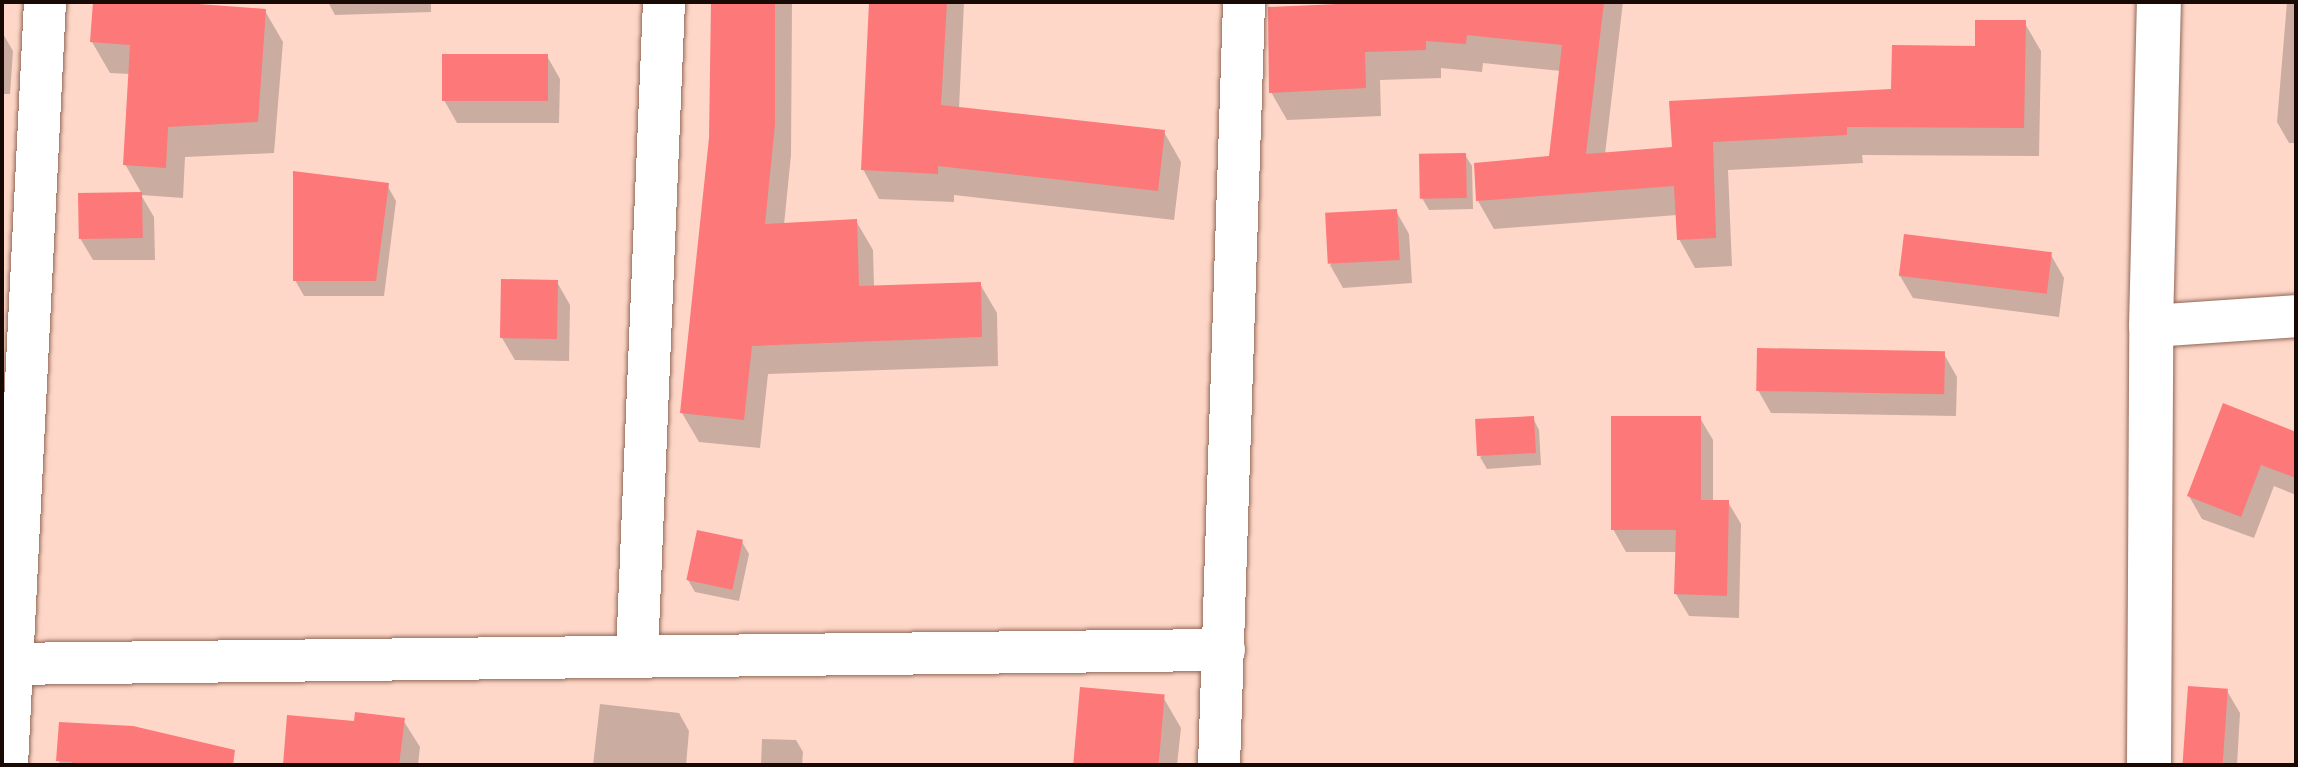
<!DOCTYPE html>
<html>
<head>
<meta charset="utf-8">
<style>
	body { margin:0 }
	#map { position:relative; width:2298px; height:767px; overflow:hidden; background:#fed7c8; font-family:"Exo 2",sans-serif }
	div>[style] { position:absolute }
	.shadow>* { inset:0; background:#0003 }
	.building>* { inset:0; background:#fc7879; transform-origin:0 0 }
	.roads { filter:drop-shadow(0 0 2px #916656) drop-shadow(0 0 2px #916656) }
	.minor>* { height:42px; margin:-21px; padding:0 21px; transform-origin:21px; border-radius:21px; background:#fff }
	.tertiary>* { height:44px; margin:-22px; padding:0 22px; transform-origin:22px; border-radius:22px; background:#fff }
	span { translate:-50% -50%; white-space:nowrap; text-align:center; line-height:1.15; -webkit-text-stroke:6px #fff; paint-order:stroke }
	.frame { position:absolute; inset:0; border:4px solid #180904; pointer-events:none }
</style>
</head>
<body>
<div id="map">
	<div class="shadow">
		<div style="clip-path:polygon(95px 2px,265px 11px,283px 42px,274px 153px,185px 157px,183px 198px,141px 195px,154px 217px,155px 260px,93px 260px,80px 238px,142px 194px,125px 164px,130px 74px,110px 73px,92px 42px)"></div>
		<div style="clip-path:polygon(328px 2px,431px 2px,431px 12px,335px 15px)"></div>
		<div style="clip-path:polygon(713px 2px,792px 2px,791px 155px,784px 225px,856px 221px,873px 250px,874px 287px,980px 284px,997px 313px,998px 366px,768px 374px,760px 448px,699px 442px,682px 413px,711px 138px)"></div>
		<div style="clip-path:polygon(871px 2px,964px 2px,959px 109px,1164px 132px,1181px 162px,1174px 220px,954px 195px,954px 202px,879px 199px,863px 169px)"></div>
		<div style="clip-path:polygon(1431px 2px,1623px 2px,1605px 154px,1674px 148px,1893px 91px,2024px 22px,2041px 51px,2039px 156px,1862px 155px,1863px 163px,1728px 170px,1732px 266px,1695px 268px,1679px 239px,1677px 215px,1494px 229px,1478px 201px,1551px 158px,1561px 71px,1483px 63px,1482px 72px,1441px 68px,1441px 78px,1380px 80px,1381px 116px,1287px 120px,1271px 92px)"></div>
		<div style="clip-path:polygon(2287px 2px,2296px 2px,2296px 143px,2289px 143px,2277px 122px)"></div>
		<div style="clip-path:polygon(2px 32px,13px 51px,10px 94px,2px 94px)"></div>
		<div style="clip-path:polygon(547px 56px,560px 79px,559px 123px,457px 123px,444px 100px)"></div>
		<div style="clip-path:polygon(1465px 155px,1472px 166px,1473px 209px,1429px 210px,1422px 198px)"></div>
		<div style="clip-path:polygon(387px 185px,396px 201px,384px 296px,304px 296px,295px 280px)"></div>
		<div style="clip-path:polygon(1396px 211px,1409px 234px,1412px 283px,1343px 288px,1330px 265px)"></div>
		<div style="clip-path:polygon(2051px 255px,2064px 278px,2059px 317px,1913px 298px,1900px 276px)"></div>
		<div style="clip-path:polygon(557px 282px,570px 305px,569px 361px,515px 360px,502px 338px)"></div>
		<div style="clip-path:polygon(1944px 354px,1957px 377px,1956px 416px,1771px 413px,1758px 390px)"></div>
		<div style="clip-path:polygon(1533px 418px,1539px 430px,1541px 465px,1487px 469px,1480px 457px)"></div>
		<div style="clip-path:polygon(1700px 418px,1713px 440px,1713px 502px,1728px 502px,1741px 524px,1739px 618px,1689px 616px,1676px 594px,1677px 552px,1626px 552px,1613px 529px)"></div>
		<div style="clip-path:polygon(2296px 434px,2296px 495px,2274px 486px,2254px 538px,2202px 519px,2189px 496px)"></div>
		<div style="clip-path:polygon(742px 542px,749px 554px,739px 601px,695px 592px,688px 580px)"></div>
		<div style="clip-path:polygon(2227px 691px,2240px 713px,2237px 765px,2186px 765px)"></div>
		<div style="clip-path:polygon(1163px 697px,1181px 728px,1177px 765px,1074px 765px)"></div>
		<div style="clip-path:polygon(600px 704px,679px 713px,689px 731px,686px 765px,593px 765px)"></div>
		<div style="clip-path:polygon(403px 720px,420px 747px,418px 765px,285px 765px,356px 723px)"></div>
		<div style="clip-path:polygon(762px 739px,796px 740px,803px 752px,802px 765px,761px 765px)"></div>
		<div style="clip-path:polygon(58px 760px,131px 765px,61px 765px)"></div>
	</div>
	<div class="building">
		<div style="clip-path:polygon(93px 2px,171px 2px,266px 9px,258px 122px,168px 127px,166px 168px,123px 165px,130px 45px,90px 42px)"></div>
		<div style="clip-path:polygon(711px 2px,775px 2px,775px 124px,765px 224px,857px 219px,859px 286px,981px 282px,982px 337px,752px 346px,744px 420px,680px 413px,709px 138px)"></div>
		<div style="clip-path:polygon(869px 2px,947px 2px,941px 105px,1165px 130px,1158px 191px,938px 166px,938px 174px,861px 170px)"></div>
		<div style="clip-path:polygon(1383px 2px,1604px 2px,1586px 154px,1672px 147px,1669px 101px,1891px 89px,1892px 45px,1975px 46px,1975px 20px,2026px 20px,2024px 128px,1847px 127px,1847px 135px,1713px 142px,1716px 238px,1677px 240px,1674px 186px,1476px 201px,1474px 163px,1549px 156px,1562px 45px,1467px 35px,1466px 44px,1426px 41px,1426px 50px,1365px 52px,1366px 88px,1269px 93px,1268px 7px)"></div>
		<div style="left:442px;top:54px;width:106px;height:47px"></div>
		<div style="left:1466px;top:153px;width:45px;height:47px;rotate:89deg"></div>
		<div style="clip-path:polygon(293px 171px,389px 183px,376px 281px,293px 281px)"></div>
		<div style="left:142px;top:192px;width:46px;height:64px;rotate:89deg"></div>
		<div style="left:1397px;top:209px;width:51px;height:72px;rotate:87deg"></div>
		<div style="left:1904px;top:234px;width:149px;height:42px;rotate:7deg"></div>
		<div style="left:501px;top:279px;width:57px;height:59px;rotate:1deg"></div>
		<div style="left:1757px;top:348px;width:188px;height:43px;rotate:1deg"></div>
		<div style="clip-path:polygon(2223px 403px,2296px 432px,2296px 478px,2261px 465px,2241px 517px,2187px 496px)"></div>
		<div style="left:1534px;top:416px;width:37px;height:59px;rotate:87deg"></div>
		<div style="clip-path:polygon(1611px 416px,1701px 416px,1701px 500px,1729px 500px,1727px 596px,1674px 594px,1676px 530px,1611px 530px)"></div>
		<div style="left:697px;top:530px;width:47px;height:51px;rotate:12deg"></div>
		<div style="left:2188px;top:686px;width:40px;height:79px;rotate:4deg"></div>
		<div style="left:1080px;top:687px;width:85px;height:78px;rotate:5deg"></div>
		<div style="clip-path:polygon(355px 712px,405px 718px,399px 765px,283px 765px,287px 715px,354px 721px)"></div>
		<div style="clip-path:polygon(59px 722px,133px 726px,235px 750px,233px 765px,71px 765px,72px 762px,56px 761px)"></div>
	</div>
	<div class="roads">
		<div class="minor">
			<div style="left:2151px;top:326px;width:145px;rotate:-3.9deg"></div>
			<div style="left:637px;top:654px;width:653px;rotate:-87.63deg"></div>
			<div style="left:2px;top:664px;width:1222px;rotate:-0.66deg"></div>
			<div style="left:7px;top:765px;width:764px;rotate:-87.15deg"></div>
			<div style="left:1219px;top:765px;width:763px;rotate:-88.12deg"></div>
		</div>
		<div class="tertiary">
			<div style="left:2149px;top:765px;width:439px;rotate:-89.7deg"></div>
			<div style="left:2151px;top:326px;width:324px;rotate:-88.6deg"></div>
		</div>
	</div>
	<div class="frame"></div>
</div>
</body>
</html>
